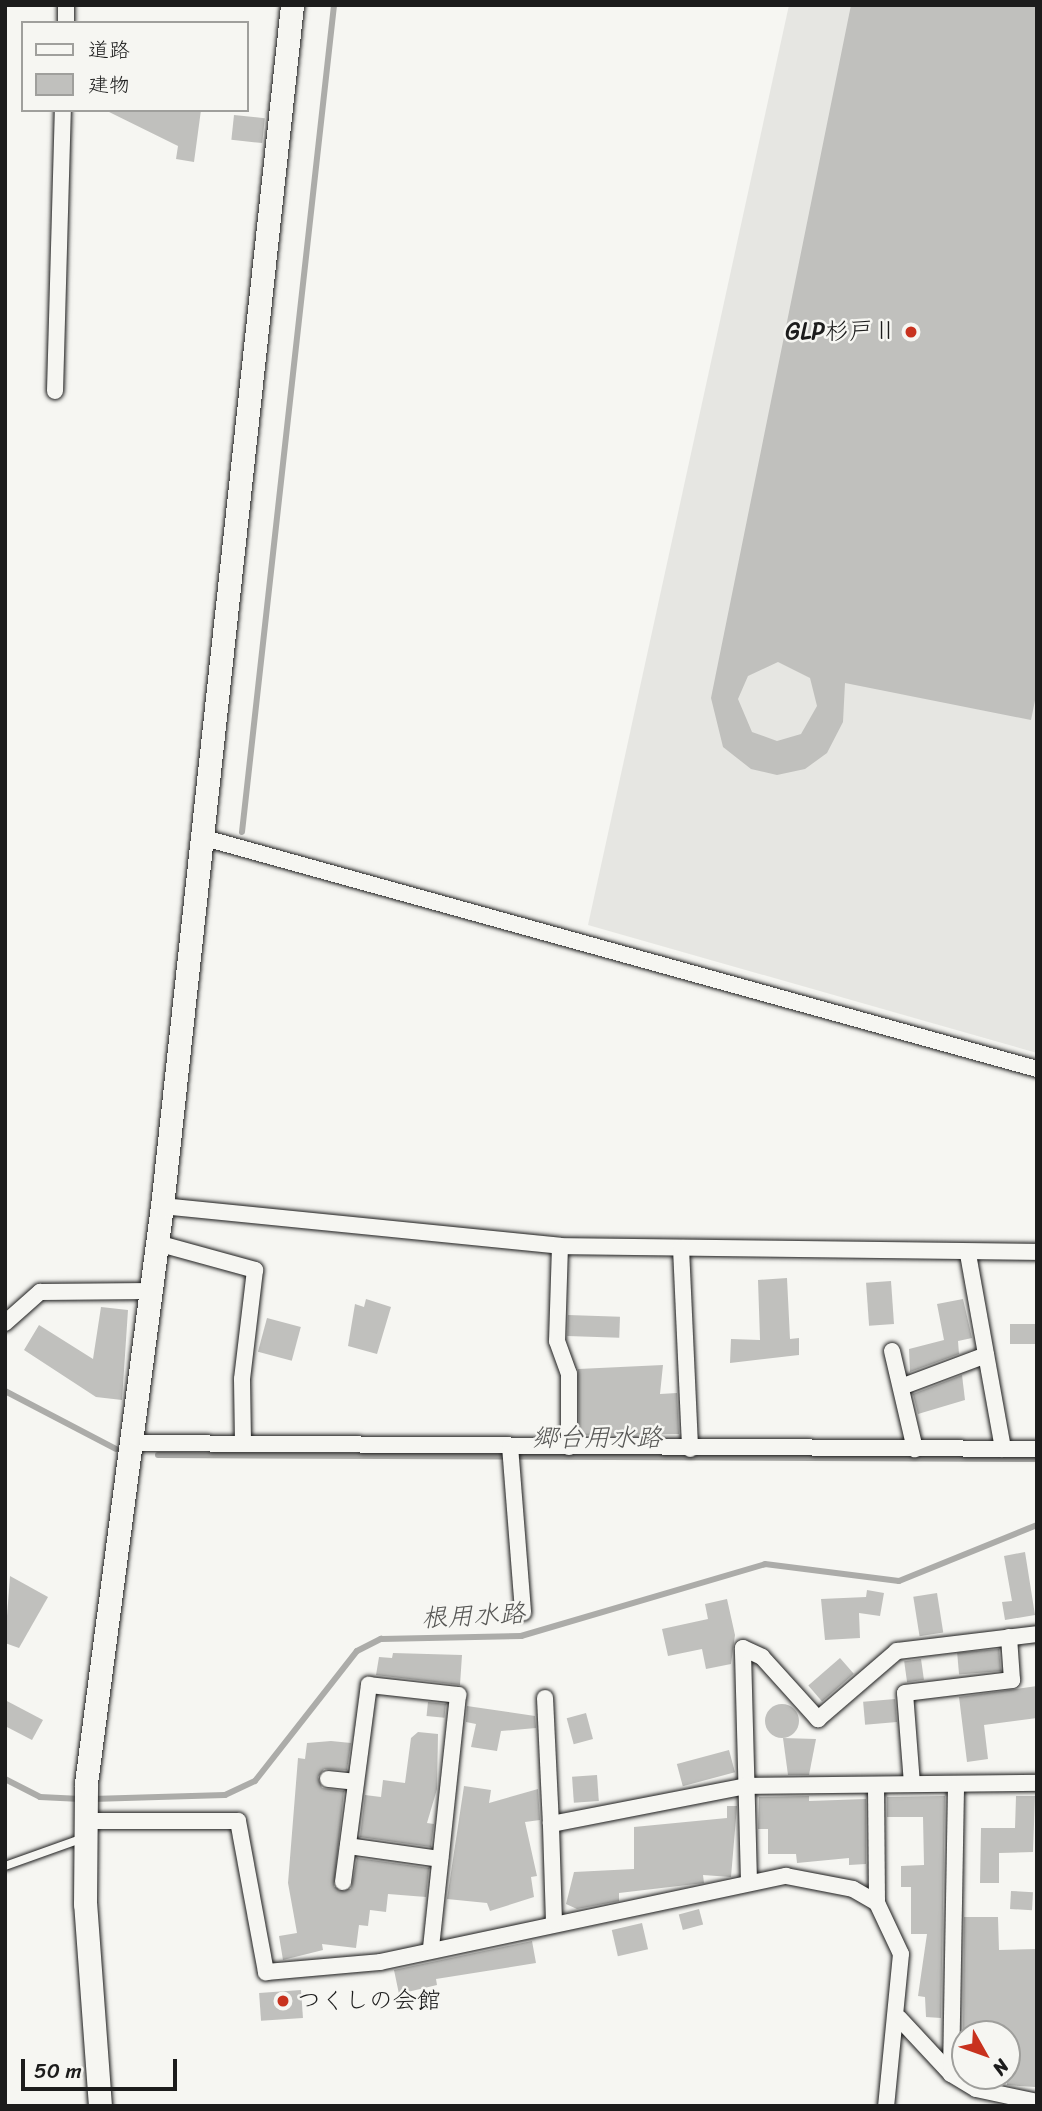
<!DOCTYPE html>
<html>
<head>
<meta charset="utf-8">
<style>
	body { margin:0 }
	#map { position:relative; width:1042px; height:2111px; overflow:hidden; background:#f6f6f2; font-family:Sriracha,"Klee One",sans-serif }
	div>[style] { position:absolute }
	.built>* { inset:0; background:#e6e6e2 }
	.stream>* { height:6px; margin:-3px; padding:0 3px; transform-origin:3px; border-radius:3px; background:#acaca9 }
	.building>* { inset:0; background:#c0c0bd; transform-origin:0 0 }
	.round { border-radius:50% }
	.roads { filter:drop-shadow(0 0 2px #1c1c1c) drop-shadow(0 0 2px #1c1c1c) }
	.lane>* { height:8px; margin:-4px; padding:0 4px; transform-origin:4px; border-radius:4px; background:#f6f6f2 }
	.street>* { height:16px; margin:-8px; padding:0 8px; transform-origin:8px; border-radius:8px; background:#f6f6f2 }
	.secondary>* { height:23px; margin:-11.5px; padding:0 11.5px; transform-origin:11.5px; border-radius:11.5px; background:#f6f6f2 }
	.dots>* { width:19px; height:19px; translate:-50% -50%; box-sizing:border-box; border:4px solid #f6f6f2; border-radius:50% }
	span { translate:-50% -50%; white-space:nowrap; text-align:center; line-height:1.15; -webkit-text-stroke:5px #f6f6f2; paint-order:stroke }
	.poi-label { font-size:24px; color:#1c1c1c }
	.right { translate:-100% -50%; text-align:right }
	.left { translate:0 -50%; text-align:left }
	.water-label { font-size:26px; color:#565654; font-style:italic }
	.frame { position:absolute; inset:0; border:7px solid #1c1c1c; pointer-events:none }
	.legend { position:absolute; left:21px; top:21px; width:228px; height:91px; box-sizing:border-box; background:#f6f6f2; border:2px solid #9f9f9c; margin:0; padding:9px 12px; list-style:none; font-size:21px; color:#1c1c1c }
	.legend li { display:flex; align-items:center; gap:14px; height:35px }
	.legend b { width:35px; border:2px solid #9f9f9c }
	.north { position:absolute; left:951px; top:2020px; width:70px; height:70px; box-sizing:border-box; background:#f6f6f2; border:2px solid #9f9f9c; border-radius:50%; rotate:130deg; font-size:19px; font-weight:700; line-height:28px; text-align:center; color:#1c1c1c }
	.north::after { content:''; display:block; margin:auto; width:24px; height:32px; background:#c8321e; clip-path:polygon(50% 0,100% 100%,50% 72%,0 100%) }
	.scale { position:absolute; left:21px; top:2059px; width:156px; height:32px; box-sizing:border-box; border:4px solid #1c1c1c; border-top:0; padding-left:9px; font-size:21px; line-height:24px; white-space:nowrap; color:#1c1c1c; -webkit-text-stroke:5px #f6f6f2; paint-order:stroke }
</style>
</head>
<body>
<div id="map">
	<div class="built">
		<div style="clip-path:polygon(789px 5px,1037px 5px,1037px 1053px,588px 925px)"></div>
	</div>
	<div class="stream">
		<div style="left:242px;top:832px;width:832px;rotate:-83.65deg"></div>
		<div style="left:5px;top:1391px;width:125px;rotate:27.6deg"></div>
		<div style="left:158px;top:1455px;width:879px;rotate:0.26deg"></div>
		<div style="left:5px;top:1779px;width:39px;rotate:27deg"></div>
		<div style="left:40px;top:1797px;width:41px;rotate:2.8deg"></div>
		<div style="left:92px;top:1799px;width:133px;rotate:-1.7deg"></div>
		<div style="left:225px;top:1795px;width:33px;rotate:-25deg"></div>
		<div style="left:255px;top:1781px;width:165px;rotate:-51.9deg"></div>
		<div style="left:357px;top:1651px;width:27px;rotate:-27deg"></div>
		<div style="left:381px;top:1639px;width:140px;rotate:-1.2deg"></div>
		<div style="left:521px;top:1636px;width:254px;rotate:-16.4deg"></div>
		<div style="left:765px;top:1564px;width:135px;rotate:7.2deg"></div>
		<div style="left:899px;top:1581px;width:149px;rotate:-22.1deg"></div>
	</div>
	<div class="building">
		<div style="clip-path:polygon(evenodd,851px 5px,1037px 5px,1037px 691px,1031px 720px,845px 683px,843px 722px,827px 753px,805px 769px,777px 775px,751px 769px,723px 747px,711px 698px,851px 5px,778px 662px,810px 678px,817px 706px,801px 734px,777px 741px,752px 732px,738px 699px,748px 676px,778px 662px)"></div>
		<div style="clip-path:polygon(105px 110px,201px 110px,194px 162px,176px 159px,178px 146px)"></div>
		<div style="left:234px;top:115px;width:31px;height:25px;rotate:6deg"></div>
		<div style="clip-path:polygon(787px 1278px,790px 1339px,799px 1338px,799px 1355px,730px 1363px,731px 1339px,760px 1340px,758px 1280px)"></div>
		<div style="left:891px;top:1281px;width:43px;height:25px;rotate:86deg"></div>
		<div style="clip-path:polygon(366px 1299px,391px 1307px,377px 1354px,348px 1346px,355px 1304px,364px 1307px)"></div>
		<div style="clip-path:polygon(963px 1299px,972px 1338px,958px 1341px,959px 1354px,910px 1372px,909px 1349px,944px 1340px,937px 1304px)"></div>
		<div style="clip-path:polygon(101px 1307px,128px 1310px,122px 1400px,96px 1397px,24px 1350px,39px 1325px,93px 1359px)"></div>
		<div style="left:568px;top:1315px;width:52px;height:21px;rotate:2deg"></div>
		<div style="left:267px;top:1318px;width:35px;height:35px;rotate:15deg"></div>
		<div style="left:1037px;top:1324px;width:20px;height:27px;rotate:90deg"></div>
		<div style="clip-path:polygon(663px 1365px,660px 1394px,677px 1393px,679px 1434px,579px 1435px,578px 1369px)"></div>
		<div style="clip-path:polygon(962px 1375px,965px 1400px,918px 1414px,913px 1394px)"></div>
		<div style="clip-path:polygon(1025px 1552px,1035px 1615px,1005px 1620px,1002px 1602px,1012px 1601px,1004px 1556px)"></div>
		<div style="clip-path:polygon(10px 1576px,48px 1597px,19px 1648px,5px 1643px)"></div>
		<div style="clip-path:polygon(867px 1590px,884px 1593px,880px 1616px,859px 1613px,860px 1638px,825px 1640px,821px 1599px,866px 1597px)"></div>
		<div style="left:937px;top:1593px;width:40px;height:24px;rotate:81deg"></div>
		<div style="clip-path:polygon(727px 1599px,735px 1635px,731px 1664px,706px 1669px,702px 1649px,668px 1656px,662px 1629px,708px 1619px,705px 1604px)"></div>
		<div style="left:999px;top:1649px;width:22px;height:42px;rotate:85deg"></div>
		<div style="clip-path:polygon(393px 1653px,462px 1655px,460px 1685px,376px 1675px,379px 1657px,392px 1658px)"></div>
		<div style="left:840px;top:1658px;width:21px;height:42px;rotate:49deg"></div>
		<div style="left:921px;top:1659px;width:21px;height:17px;rotate:82deg"></div>
		<div style="clip-path:polygon(1037px 1686px,1037px 1718px,984px 1725px,988px 1759px,967px 1762px,959px 1697px)"></div>
		<div style="left:895px;top:1699px;width:23px;height:32px;rotate:85deg"></div>
		<div style="clip-path:polygon(5px 1700px,43px 1720px,32px 1740px,5px 1726px)"></div>
		<div style="left:428px;top:1702px;width:18px;height:14px;rotate:6deg"></div>
		<div class="round" style="left:765px;top:1704px;width:34px;height:34px"></div>
		<div style="clip-path:polygon(467px 1706px,535px 1716px,536px 1728px,501px 1731px,497px 1751px,471px 1747px,476px 1724px,466px 1722px)"></div>
		<div style="left:586px;top:1713px;width:27px;height:20px;rotate:75deg"></div>
		<div style="clip-path:polygon(418px 1732px,438px 1734px,437px 1789px,427px 1823px,434px 1824px,431px 1847px,360px 1837px,365px 1795px,381px 1797px,383px 1780px,405px 1783px,411px 1738px)"></div>
		<div style="clip-path:polygon(783px 1738px,816px 1739px,809px 1775px,788px 1775px)"></div>
		<div style="clip-path:polygon(331px 1741px,351px 1743px,347px 1770px,324px 1769px,318px 1777px,322px 1788px,344px 1791px,334px 1887px,351px 1889px,357px 1858px,429px 1868px,426px 1897px,388px 1894px,386px 1912px,370px 1910px,368px 1926px,359px 1925px,356px 1948px,322px 1944px,323px 1950px,283px 1960px,279px 1936px,297px 1933px,288px 1883px,298px 1758px,305px 1759px,307px 1743px)"></div>
		<div style="left:729px;top:1750px;width:23px;height:54px;rotate:75deg"></div>
		<div style="left:597px;top:1775px;width:26px;height:25px;rotate:86deg"></div>
		<div style="clip-path:polygon(464px 1786px,491px 1790px,489px 1803px,538px 1789px,540px 1820px,525px 1822px,537px 1876px,531px 1877px,534px 1897px,490px 1911px,487px 1903px,447px 1899px)"></div>
		<div style="clip-path:polygon(809px 1796px,809px 1801px,866px 1799px,866px 1864px,849px 1865px,849px 1858px,797px 1863px,796px 1854px,768px 1854px,768px 1829px,758px 1829px,759px 1797px)"></div>
		<div style="clip-path:polygon(945px 1796px,941px 2018px,926px 2017px,925px 1997px,918px 1996px,927px 1934px,911px 1934px,911px 1887px,901px 1887px,901px 1866px,924px 1865px,923px 1817px,887px 1817px,887px 1797px)"></div>
		<div style="clip-path:polygon(1016px 1796px,1035px 1796px,1033px 1852px,999px 1853px,999px 1883px,980px 1883px,981px 1828px,1015px 1828px)"></div>
		<div style="clip-path:polygon(727px 1806px,737px 1806px,731px 1877px,703px 1875px,704px 1883px,619px 1893px,619px 1901px,577px 1909px,566px 1904px,574px 1872px,634px 1869px,634px 1827px,727px 1818px)"></div>
		<div style="left:1011px;top:1891px;width:22px;height:18px;rotate:3deg"></div>
		<div style="left:699px;top:1909px;width:16px;height:21px;rotate:75deg"></div>
		<div style="clip-path:polygon(964px 1917px,998px 1917px,999px 1950px,1037px 1949px,1035px 2087px,1007px 2085px,1007px 2034px,963px 2034px)"></div>
		<div style="left:642px;top:1923px;width:27px;height:31px;rotate:77deg"></div>
		<div style="clip-path:polygon(532px 1941px,536px 1963px,436px 1979px,437px 1985px,399px 1994px,394px 1970px)"></div>
		<div style="left:301px;top:1990px;width:28px;height:42px;rotate:86deg"></div>
	</div>
	<div class="roads">
		<div class="lane">
			<div style="left:5px;top:1866px;width:81px;rotate:-19.6deg"></div>
		</div>
		<div class="street">
			<div style="left:66px;top:23px;width:18px;rotate:-90deg"></div>
			<div style="left:55px;top:391px;width:281px;rotate:-88.4deg"></div>
			<div style="left:201px;top:837px;width:868px;rotate:15.51deg"></div>
			<div style="left:162px;top:1206px;width:400px;rotate:5.7deg"></div>
			<div style="left:560px;top:1246px;width:477px;rotate:0.7deg"></div>
			<div style="left:157px;top:1243px;width:102px;rotate:15.4deg"></div>
			<div style="left:255px;top:1270px;width:110px;rotate:96.8deg"></div>
			<div style="left:242px;top:1379px;width:64px;rotate:89.1deg"></div>
			<div style="left:560px;top:1246px;width:95px;rotate:91.8deg"></div>
			<div style="left:557px;top:1341px;width:35px;rotate:70deg"></div>
			<div style="left:569px;top:1374px;width:73px;rotate:90deg"></div>
			<div style="left:681px;top:1248px;width:201px;rotate:87.4deg"></div>
			<div style="left:968px;top:1254px;width:198px;rotate:79.8deg"></div>
			<div style="left:5px;top:1323px;width:47px;rotate:-41.5deg"></div>
			<div style="left:40px;top:1292px;width:111px;rotate:-0.5deg"></div>
			<div style="left:892px;top:1351px;width:101px;rotate:76.8deg"></div>
			<div style="left:901px;top:1387px;width:91px;rotate:-20.6deg"></div>
			<div style="left:133px;top:1443px;width:904px;rotate:0.38deg"></div>
			<div style="left:510px;top:1446px;width:167px;rotate:85.5deg"></div>
			<div style="left:545px;top:1698px;width:126px;rotate:87.3deg"></div>
			<div style="left:328px;top:1779px;width:28px;rotate:6deg"></div>
			<div style="left:912px;top:1784px;width:91px;rotate:-94.4deg"></div>
			<div style="left:905px;top:1693px;width:108px;rotate:-6.9deg"></div>
			<div style="left:1012px;top:1680px;width:43px;rotate:-94deg"></div>
			<div style="left:876px;top:1785px;width:118px;rotate:89.5deg"></div>
			<div style="left:84px;top:1821px;width:154px"></div>
			<div style="left:238px;top:1821px;width:154px;rotate:79.5deg"></div>
			<div style="left:266px;top:1972px;width:114px;rotate:-5deg"></div>
			<div style="left:380px;top:1962px;width:415px;rotate:-12deg"></div>
			<div style="left:786px;top:1876px;width:68px;rotate:11deg"></div>
			<div style="left:853px;top:1889px;width:28px;rotate:30deg"></div>
			<div style="left:877px;top:1903px;width:56px;rotate:64.8deg"></div>
			<div style="left:901px;top:1954px;width:153px;rotate:95.6deg"></div>
			<div style="left:348px;top:1846px;width:93px;rotate:8deg"></div>
			<div style="left:343px;top:1882px;width:199px;rotate:-82.5deg"></div>
			<div style="left:369px;top:1685px;width:90px;rotate:6.4deg"></div>
			<div style="left:458px;top:1695px;width:255px;rotate:96.1deg"></div>
			<div style="left:749px;top:1882px;width:234px;rotate:-91.5deg"></div>
			<div style="left:743px;top:1648px;width:21px;rotate:25deg"></div>
			<div style="left:762px;top:1657px;width:84px;rotate:47.9deg"></div>
			<div style="left:818px;top:1719px;width:104px;rotate:-40.7deg"></div>
			<div style="left:897px;top:1651px;width:141px;rotate:-6.9deg"></div>
			<div style="left:554px;top:1922px;width:98px;rotate:-91.8deg"></div>
			<div style="left:551px;top:1824px;width:199px;rotate:-11deg"></div>
			<div style="left:746px;top:1786px;width:291px;rotate:-0.6deg"></div>
			<div style="left:899px;top:2018px;width:76px;rotate:47.1deg"></div>
			<div style="left:951px;top:2074px;width:29px;rotate:31deg"></div>
			<div style="left:976px;top:2089px;width:62px;rotate:12deg"></div>
			<div style="left:951px;top:2074px;width:290px;rotate:-89deg"></div>
		</div>
		<div class="secondary">
			<div style="left:100px;top:2106px;width:203px;rotate:-94.2deg"></div>
			<div style="left:85px;top:1904px;width:121px;rotate:-89.5deg"></div>
			<div style="left:86px;top:1783px;width:582px;rotate:-82.5deg"></div>
			<div style="left:162px;top:1206px;width:1208px;rotate:-83.82deg"></div>
		</div>
	</div>
	<div class="dots">
		<div style="left:911px;top:332px;background:#c8321e"></div>
		<div style="left:283px;top:2001px;background:#c8321e"></div>
	</div>
	<div class="poi-label">
		<span class="right" style="left:897px;top:332px">GLP杉戸Ⅱ</span>
		<span class="left" style="left:297px;top:2001px">つくしの会館</span>
	</div>
	<div class="water-label">
		<span style="left:597px;top:1438px">郷台用水路</span>
		<span style="left:473px;top:1616px;rotate:-3deg">根用水路</span>
	</div>
	<div class="frame"></div>
	<ul class="legend">
	<li><b style="height:9px;background:#f6f6f2"></b>道路</li>
	<li><b style="height:19px;background:#c0c0bd"></b>建物</li>
	</ul>
	<div class="north">N</div>
	<div class="scale">50 m</div>
</div>
</body>
</html>
